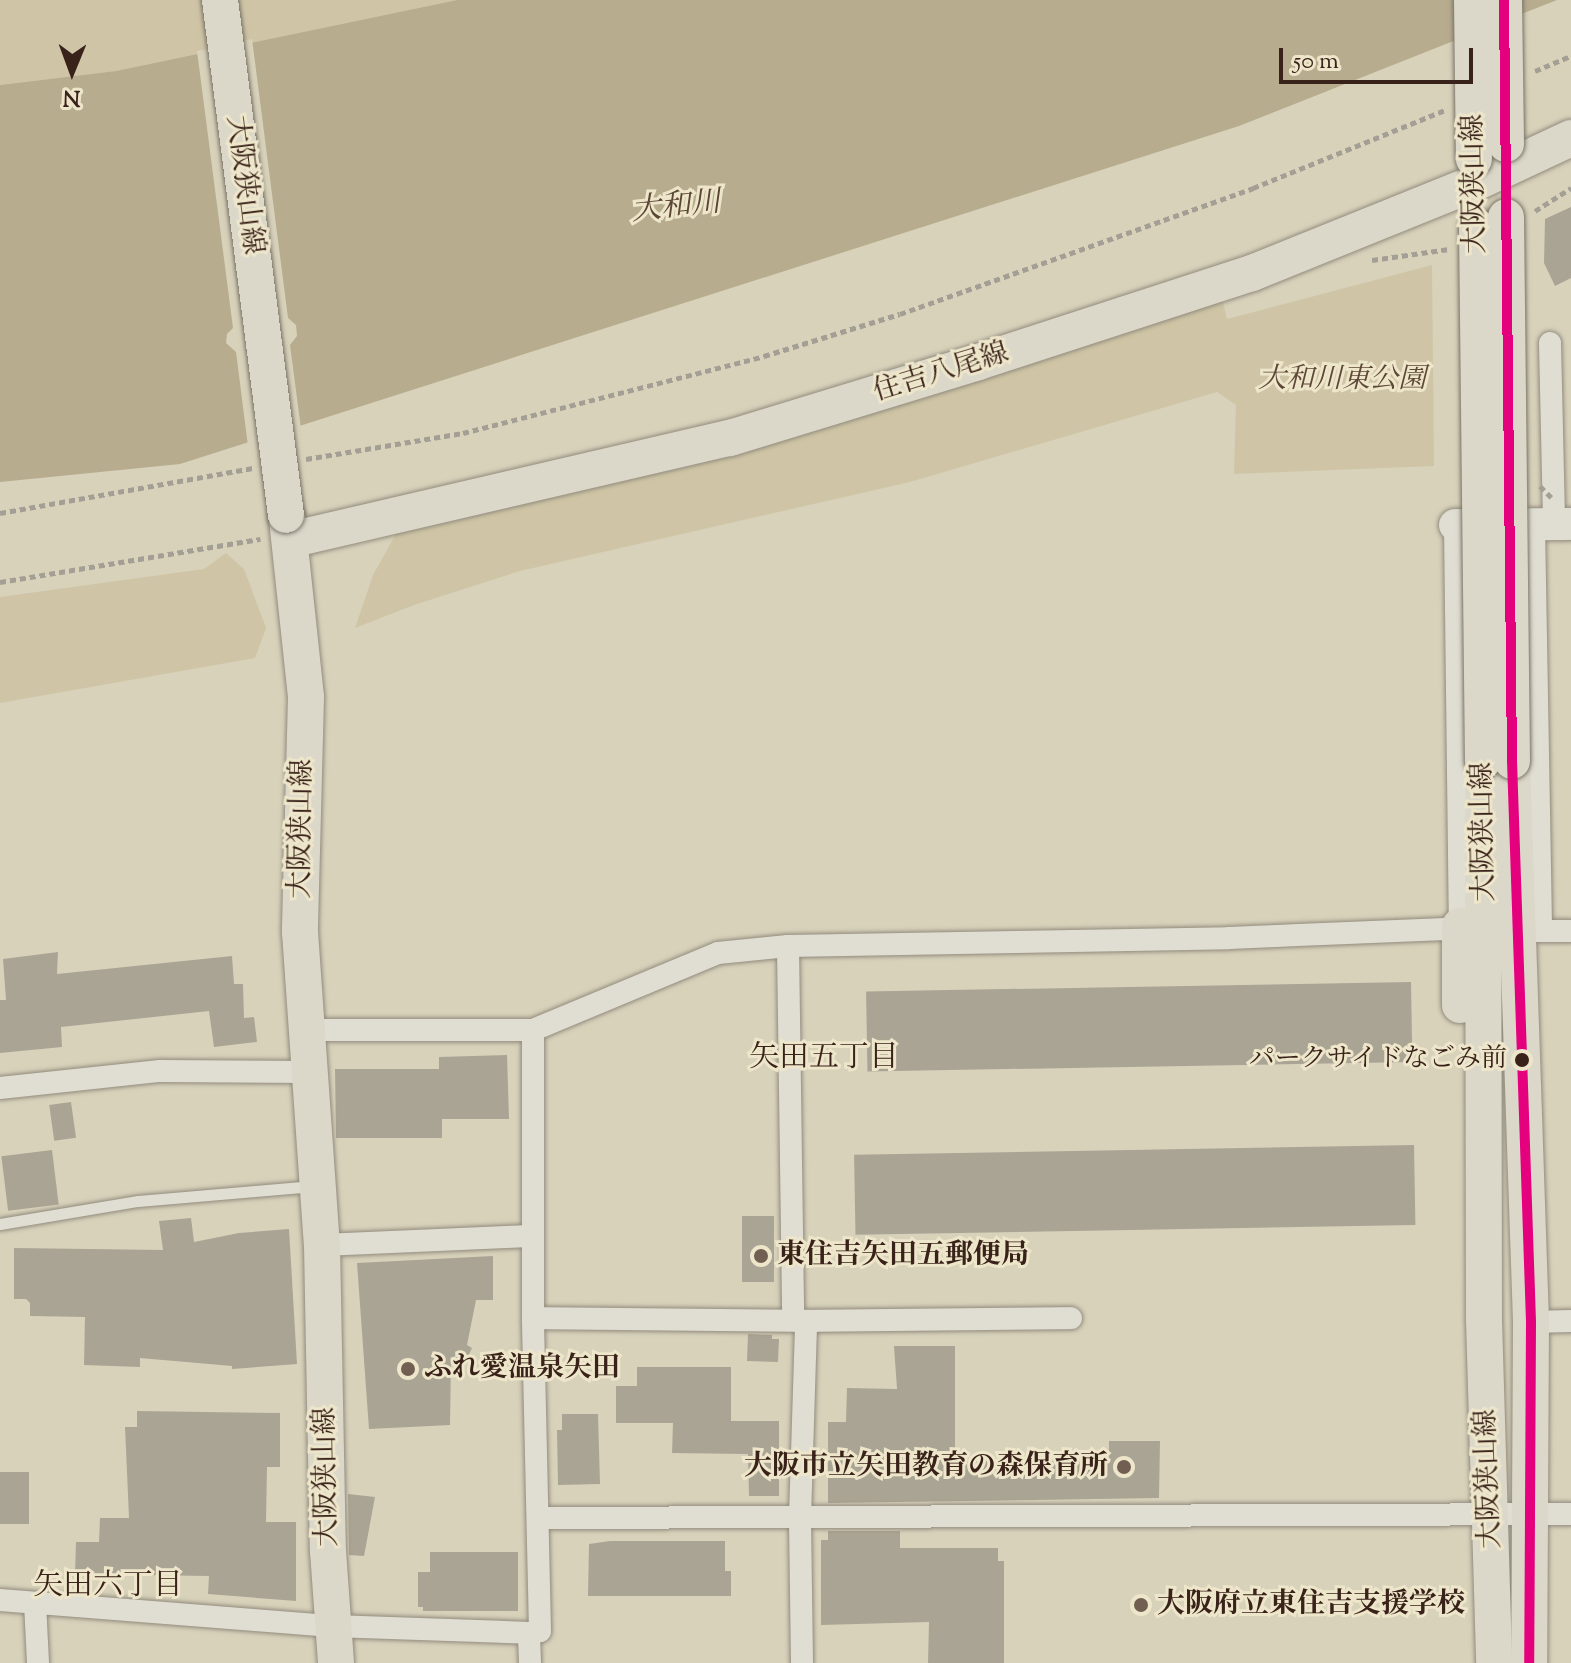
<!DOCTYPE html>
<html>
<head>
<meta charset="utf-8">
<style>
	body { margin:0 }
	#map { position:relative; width:1571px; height:1663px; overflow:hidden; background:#d8d2bb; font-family:"Sorts Mill Goudy","Noto Serif JP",serif }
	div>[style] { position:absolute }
	.green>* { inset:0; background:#cfc5a6 }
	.water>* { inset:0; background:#b8ac8e }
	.pier>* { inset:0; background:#d8d2bb }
	.building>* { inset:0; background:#aaa494; transform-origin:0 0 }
	.path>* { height:5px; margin-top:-2.5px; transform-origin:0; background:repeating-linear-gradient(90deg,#a49f95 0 6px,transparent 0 10px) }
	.roads { filter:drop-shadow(0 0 2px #928b7d) drop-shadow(0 0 2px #928b7d) }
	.lane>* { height:11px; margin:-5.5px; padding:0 5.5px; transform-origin:5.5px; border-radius:5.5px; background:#e0ded2 }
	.street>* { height:22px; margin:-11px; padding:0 11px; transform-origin:11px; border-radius:11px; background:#e0ded2 }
	.secondary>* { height:32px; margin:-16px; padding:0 16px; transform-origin:16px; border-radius:16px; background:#e0ded2 }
	.primary>* { height:36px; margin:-18px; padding:0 18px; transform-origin:18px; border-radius:18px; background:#dbd8ca }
	.path-bridge>* { height:5px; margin-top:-2.5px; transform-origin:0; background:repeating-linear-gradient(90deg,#a49f95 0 6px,transparent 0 10px) }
	.bridges { filter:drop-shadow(0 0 2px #7b7467) drop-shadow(0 0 2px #7b7467) }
	.primary-bridge>* { height:36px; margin:-18px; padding:0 18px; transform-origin:18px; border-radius:18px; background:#dbd8ca }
	.bus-1>* { height:10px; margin:-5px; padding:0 5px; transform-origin:5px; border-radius:5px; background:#e5007d }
	.dots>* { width:22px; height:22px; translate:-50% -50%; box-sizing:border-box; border:4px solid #eee6ca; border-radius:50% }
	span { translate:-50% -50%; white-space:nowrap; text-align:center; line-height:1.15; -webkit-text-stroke:6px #eee6ca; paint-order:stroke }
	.bus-label { font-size:26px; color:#392219 }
	.right { translate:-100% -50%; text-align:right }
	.street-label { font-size:28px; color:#392219 }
	.park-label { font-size:28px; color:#5d4838; font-style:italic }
	.poi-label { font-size:28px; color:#392219; font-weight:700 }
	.left { translate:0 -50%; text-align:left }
	.water-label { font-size:30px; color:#5b4636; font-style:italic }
	.neighbourhood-label { font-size:30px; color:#392219 }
	.north { position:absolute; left:32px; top:32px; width:80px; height:80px; -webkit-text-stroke:6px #eee6ca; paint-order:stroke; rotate:181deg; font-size:22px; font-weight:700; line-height:32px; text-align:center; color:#392219 }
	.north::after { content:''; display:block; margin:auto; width:28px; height:36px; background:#392219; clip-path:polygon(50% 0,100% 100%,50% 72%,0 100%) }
	.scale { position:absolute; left:1279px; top:48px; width:194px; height:36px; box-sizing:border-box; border:4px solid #392219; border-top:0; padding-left:10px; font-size:24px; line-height:28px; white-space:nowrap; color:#392219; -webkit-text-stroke:6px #eee6ca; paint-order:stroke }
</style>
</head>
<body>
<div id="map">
	<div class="green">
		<div style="clip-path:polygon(0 0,457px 0,116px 71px,0 85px)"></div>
		<div style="clip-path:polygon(1432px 265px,1434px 466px,1234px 474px,1236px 405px,1217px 392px,910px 482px,520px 571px,414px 605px,355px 628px,373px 575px,401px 525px,1222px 298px,1227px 319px)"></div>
		<div style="clip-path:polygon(226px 553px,244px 569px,266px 628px,255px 658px,0 703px,0 597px,204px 569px)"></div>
	</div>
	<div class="water">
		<div style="clip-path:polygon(457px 0,1557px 0,1239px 126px,180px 464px,0 482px,0 85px,116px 71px)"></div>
	</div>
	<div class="pier">
		<div style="clip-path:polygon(252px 39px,288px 318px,296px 325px,297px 336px,290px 345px,301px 429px,248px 446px,236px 352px,226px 343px,227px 334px,233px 328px,197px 51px)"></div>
	</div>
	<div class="building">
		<div style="clip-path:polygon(1571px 207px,1571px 278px,1555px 286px,1544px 263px,1545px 219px)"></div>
		<div style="clip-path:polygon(58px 952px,57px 974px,232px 956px,234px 984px,243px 984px,244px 1018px,254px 1017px,257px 1042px,214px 1047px,209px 1011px,61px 1027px,62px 1047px,0 1053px,0 1000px,6px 1000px,3px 959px)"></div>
		<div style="left:1411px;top:982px;width:80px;height:545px;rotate:89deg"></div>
		<div style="clip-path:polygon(507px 1055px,509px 1119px,442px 1119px,442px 1138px,336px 1138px,335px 1069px,439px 1069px,439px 1057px)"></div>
		<div style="left:71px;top:1102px;width:36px;height:22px;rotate:82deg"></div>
		<div style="left:1414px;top:1145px;width:80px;height:560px;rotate:89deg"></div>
		<div style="left:52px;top:1150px;width:55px;height:51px;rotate:83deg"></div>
		<div style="left:742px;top:1216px;width:32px;height:66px"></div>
		<div style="clip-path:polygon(191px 1218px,194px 1242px,239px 1233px,289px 1229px,297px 1364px,232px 1369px,232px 1366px,140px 1358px,140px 1367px,84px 1365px,85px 1317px,30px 1316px,30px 1303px,26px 1299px,14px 1299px,14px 1248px,163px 1250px,159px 1221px)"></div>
		<div style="clip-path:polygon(493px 1256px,493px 1300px,476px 1300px,467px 1345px,472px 1348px,463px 1367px,451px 1360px,450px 1425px,369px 1429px,357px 1263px)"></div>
		<div style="clip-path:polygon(748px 1334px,772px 1335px,772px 1339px,779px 1339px,778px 1362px,747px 1361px)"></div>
		<div style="clip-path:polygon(894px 1346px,955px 1346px,955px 1461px,1109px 1461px,1109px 1441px,1160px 1441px,1159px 1498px,828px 1503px,828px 1422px,846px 1422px,847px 1388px,897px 1389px)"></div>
		<div style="clip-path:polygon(637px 1367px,731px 1367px,731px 1421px,779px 1421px,779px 1496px,749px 1496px,748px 1454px,672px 1453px,673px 1423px,616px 1423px,616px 1386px,637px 1386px)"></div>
		<div style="clip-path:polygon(137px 1411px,280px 1413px,280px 1467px,267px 1467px,266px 1522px,296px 1522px,296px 1601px,208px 1594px,209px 1576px,75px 1574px,76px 1542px,99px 1542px,100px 1518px,129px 1518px,125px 1427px,137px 1427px)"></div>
		<div style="clip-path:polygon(562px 1414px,598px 1414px,600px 1484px,558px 1485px,557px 1430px,562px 1430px)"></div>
		<div style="left:0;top:1472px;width:29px;height:52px"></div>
		<div style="clip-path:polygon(348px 1494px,375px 1497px,364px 1556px,349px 1555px)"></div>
		<div style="clip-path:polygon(828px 1531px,900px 1531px,900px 1548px,998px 1548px,998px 1561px,1004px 1561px,1004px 1663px,928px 1663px,929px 1622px,821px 1625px,821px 1540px,828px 1540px)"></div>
		<div style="clip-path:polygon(610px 1541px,725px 1541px,725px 1571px,731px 1571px,731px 1596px,588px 1596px,589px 1544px)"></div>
		<div style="clip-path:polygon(430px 1552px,518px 1552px,518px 1611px,423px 1611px,423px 1607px,418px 1607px,418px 1572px,430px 1572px)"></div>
	</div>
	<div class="path">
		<div style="left:1535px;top:71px;width:39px;rotate:-23deg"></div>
		<div style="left:1535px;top:211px;width:43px;rotate:-32.6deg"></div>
		<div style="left:1372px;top:260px;width:78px;rotate:-8.1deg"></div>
		<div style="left:306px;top:459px;width:159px;rotate:-9.4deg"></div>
		<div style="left:463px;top:433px;width:311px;rotate:-14.3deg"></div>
		<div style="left:764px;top:356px;width:142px;rotate:-17.2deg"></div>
		<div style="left:900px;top:314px;width:375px;rotate:-19.6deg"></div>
		<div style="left:1253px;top:188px;width:207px;rotate:-22.1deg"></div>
		<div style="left:0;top:513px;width:257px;rotate:-10.1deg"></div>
		<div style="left:0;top:582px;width:264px;rotate:-9.4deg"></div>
	</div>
	<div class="roads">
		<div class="lane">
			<div style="left:0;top:1224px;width:140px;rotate:-9.5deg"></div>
			<div style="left:138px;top:1201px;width:176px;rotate:-4.9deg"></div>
		</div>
		<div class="street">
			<div style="left:1550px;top:343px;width:181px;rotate:88.7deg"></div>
			<div style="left:1455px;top:525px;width:401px;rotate:89.3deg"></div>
			<div style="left:1534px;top:525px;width:406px;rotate:89deg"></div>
			<div style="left:1508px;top:931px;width:63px"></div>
			<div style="left:788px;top:946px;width:374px;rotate:89.2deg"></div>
			<div style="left:306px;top:1030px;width:227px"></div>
			<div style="left:0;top:1088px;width:161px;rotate:-6.1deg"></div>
			<div style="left:160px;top:1071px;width:148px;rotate:0.4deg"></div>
			<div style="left:322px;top:1245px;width:208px;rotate:-2.5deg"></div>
			<div style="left:806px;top:1321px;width:265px;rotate:-0.6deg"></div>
			<div style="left:1531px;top:1322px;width:40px;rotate:-1.4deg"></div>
			<div style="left:541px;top:1518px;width:1030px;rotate:-0.22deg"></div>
			<div style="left:0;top:1600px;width:333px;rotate:4.5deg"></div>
			<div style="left:332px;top:1626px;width:197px;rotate:2deg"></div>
			<div style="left:35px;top:1603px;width:60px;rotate:87.1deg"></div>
			<div style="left:530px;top:1663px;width:30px;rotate:-92deg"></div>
			<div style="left:529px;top:1633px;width:11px;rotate:-10deg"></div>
			<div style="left:540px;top:1631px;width:313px;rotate:-91.3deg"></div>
			<div style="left:802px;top:1663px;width:146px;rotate:-90.8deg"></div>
			<div style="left:800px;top:1517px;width:196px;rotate:-88.2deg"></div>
			<div style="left:806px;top:1321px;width:273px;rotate:-179.4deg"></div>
			<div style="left:533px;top:1318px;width:288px;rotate:-90deg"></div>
			<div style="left:533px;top:1030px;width:200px;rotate:-22.6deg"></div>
			<div style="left:718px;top:953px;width:70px;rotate:-5.7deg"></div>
			<div style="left:788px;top:946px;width:441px;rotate:-1deg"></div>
			<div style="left:1229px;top:938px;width:241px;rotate:-2.4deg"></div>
		</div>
		<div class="secondary">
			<div style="left:1455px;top:525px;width:116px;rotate:-0.5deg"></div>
		</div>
		<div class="primary">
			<div style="left:287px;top:519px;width:179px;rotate:83.9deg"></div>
			<div style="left:306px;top:697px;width:235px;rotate:91.5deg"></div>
			<div style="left:300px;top:932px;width:314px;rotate:86deg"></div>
			<div style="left:322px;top:1245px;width:306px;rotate:88.9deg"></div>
			<div style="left:328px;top:1551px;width:112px;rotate:85.9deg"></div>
			<div style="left:290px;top:540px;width:452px;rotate:-13.1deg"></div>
			<div style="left:730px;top:438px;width:259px;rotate:-17deg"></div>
			<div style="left:978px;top:362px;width:288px;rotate:-18deg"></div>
			<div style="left:1252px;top:273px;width:240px;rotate:-22deg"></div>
			<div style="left:1475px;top:183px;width:106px;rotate:-25.1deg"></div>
			<div style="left:1483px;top:761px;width:559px;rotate:89.9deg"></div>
			<div style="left:1484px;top:1320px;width:343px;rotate:88.3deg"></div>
			<div style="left:1512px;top:761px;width:561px;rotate:88.06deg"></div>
			<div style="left:1531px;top:1322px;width:341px;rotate:90.3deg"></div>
			<div style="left:1460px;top:926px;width:79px;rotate:90deg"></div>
		</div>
	</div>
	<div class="path-bridge">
		<div style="left:1540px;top:486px;width:18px;rotate:45deg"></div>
	</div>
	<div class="bridges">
		<div class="primary-bridge">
			<div style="left:220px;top:0;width:519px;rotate:82.7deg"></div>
			<div style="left:1472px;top:0;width:159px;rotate:89.3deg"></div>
			<div style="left:1504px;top:0;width:144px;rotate:89.2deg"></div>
			<div style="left:1506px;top:217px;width:544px;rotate:89.37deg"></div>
			<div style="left:1477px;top:227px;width:534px;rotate:89.36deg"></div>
		</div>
	</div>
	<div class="bus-1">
		<div style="left:1504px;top:0;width:761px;rotate:89.4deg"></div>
		<div style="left:1512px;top:761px;width:561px;rotate:88.06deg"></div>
		<div style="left:1531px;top:1322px;width:341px;rotate:90.3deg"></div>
	</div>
	<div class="dots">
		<div style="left:1522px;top:1060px;background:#392219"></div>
		<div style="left:761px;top:1256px;background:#716052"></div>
		<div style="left:408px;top:1369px;background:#716052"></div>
		<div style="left:1124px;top:1467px;background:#716052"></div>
		<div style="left:1141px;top:1605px;background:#716052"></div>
	</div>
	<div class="bus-label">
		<span class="right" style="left:1507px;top:1060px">パークサイドなごみ前</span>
	</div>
	<div class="street-label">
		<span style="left:1475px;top:184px;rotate:-91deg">大阪狭山線</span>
		<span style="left:244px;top:185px;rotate:83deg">大阪狭山線</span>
		<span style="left:941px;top:373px;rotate:-17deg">住吉八尾線</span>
		<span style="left:302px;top:829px;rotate:-89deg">大阪狭山線</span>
		<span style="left:1484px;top:832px;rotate:-91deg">大阪狭山線</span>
		<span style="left:327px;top:1477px;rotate:-91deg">大阪狭山線</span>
		<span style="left:1489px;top:1479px;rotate:-92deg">大阪狭山線</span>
	</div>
	<div class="park-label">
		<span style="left:1342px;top:380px">大和川東公園</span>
	</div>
	<div class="poi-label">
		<span class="left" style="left:777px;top:1256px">東住吉矢田五郵便局</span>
		<span class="left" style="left:424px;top:1369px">ふれ愛温泉矢田</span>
		<span class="right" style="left:1108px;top:1467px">大阪市立矢田教育の森保育所</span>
		<span class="left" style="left:1157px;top:1605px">大阪府立東住吉支援学校</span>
	</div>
	<div class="water-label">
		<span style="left:676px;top:208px;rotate:-6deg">大和川</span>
	</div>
	<div class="neighbourhood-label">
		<span style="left:824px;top:1059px">矢田五丁目</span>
		<span style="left:108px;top:1587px">矢田六丁目</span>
	</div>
	<div class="north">N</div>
	<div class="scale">50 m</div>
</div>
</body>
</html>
